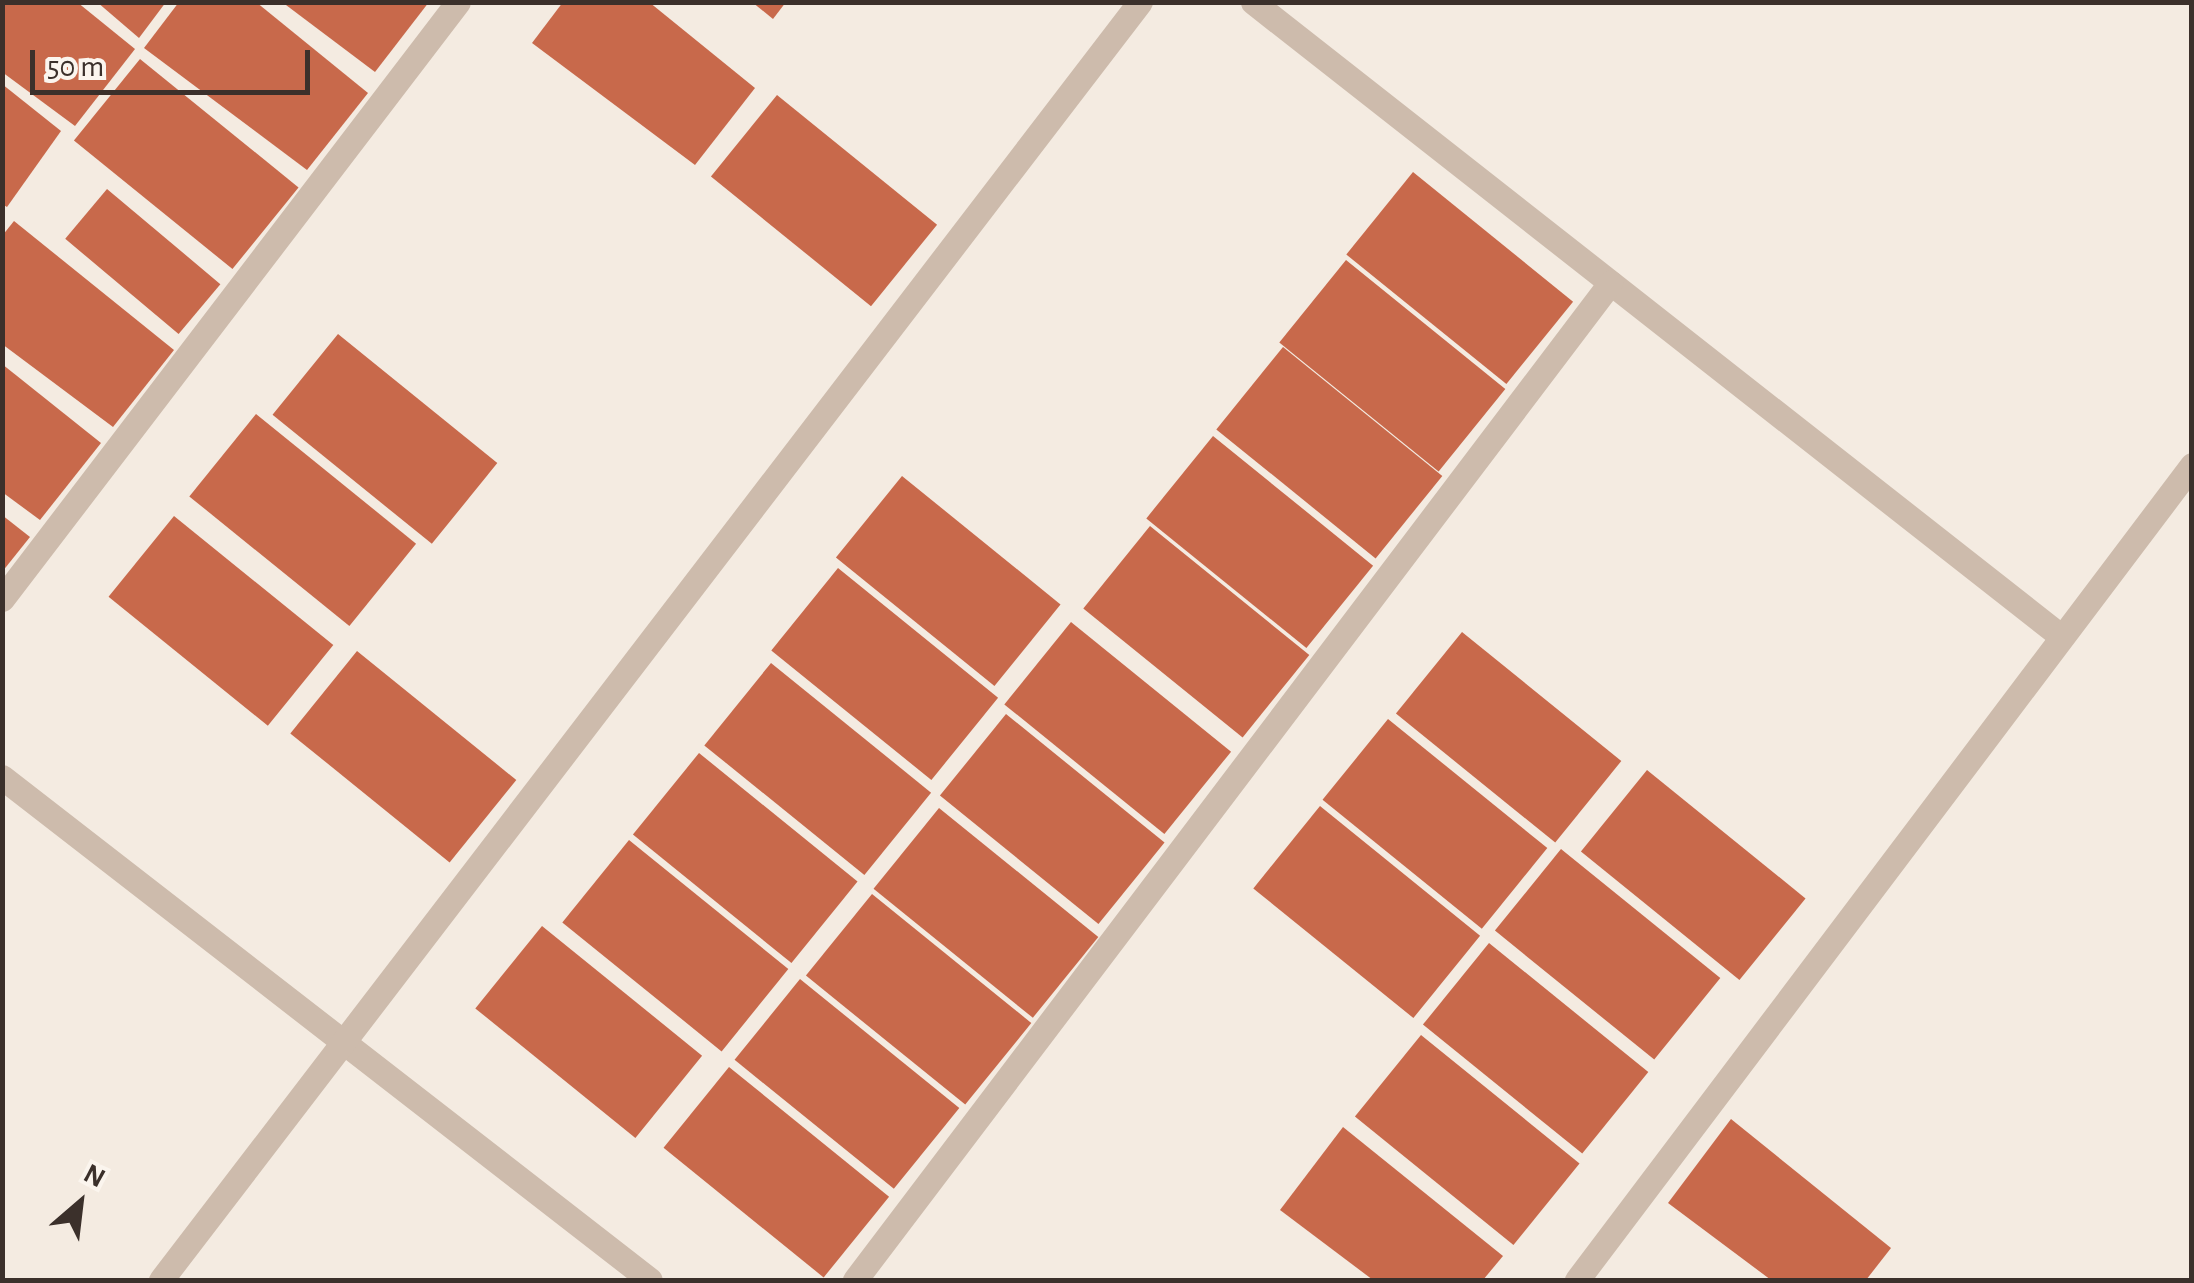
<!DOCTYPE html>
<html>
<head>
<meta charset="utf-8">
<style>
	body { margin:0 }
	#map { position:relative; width:2194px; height:1283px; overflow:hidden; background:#f4ebe1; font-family:"Alegreya Sans",sans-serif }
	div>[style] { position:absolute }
	.building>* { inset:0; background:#c8694b; transform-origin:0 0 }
	.minor>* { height:25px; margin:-12.5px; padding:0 12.5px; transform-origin:12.5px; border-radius:12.5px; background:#cdbbac }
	span { translate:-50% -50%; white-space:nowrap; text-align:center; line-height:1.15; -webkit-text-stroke:8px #fbf5ee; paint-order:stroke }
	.frame { position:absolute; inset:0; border:5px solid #3b302b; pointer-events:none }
	.north { position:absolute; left:30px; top:1153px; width:100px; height:100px; -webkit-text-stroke:8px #fbf5ee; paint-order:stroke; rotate:28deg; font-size:28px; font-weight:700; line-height:40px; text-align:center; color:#3b302b }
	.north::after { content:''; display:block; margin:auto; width:35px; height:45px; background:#3b302b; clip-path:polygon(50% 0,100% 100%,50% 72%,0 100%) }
	.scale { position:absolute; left:30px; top:50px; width:280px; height:45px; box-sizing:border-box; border:5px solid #3b302b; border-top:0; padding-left:12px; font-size:30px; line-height:35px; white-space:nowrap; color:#3b302b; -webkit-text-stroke:8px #fbf5ee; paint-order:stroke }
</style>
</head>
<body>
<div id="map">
	<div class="building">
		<div style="clip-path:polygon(2px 2px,77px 2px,135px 49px,75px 126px,2px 72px)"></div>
		<div style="clip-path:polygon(97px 2px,166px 2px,139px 38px)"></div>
		<div style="clip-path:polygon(179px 2px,256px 2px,368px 93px,307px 170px,144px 48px)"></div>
		<div style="clip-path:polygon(282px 2px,429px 2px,375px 72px)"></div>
		<div style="clip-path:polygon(563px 2px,649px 2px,755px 88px,695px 165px,532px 43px)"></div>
		<div style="clip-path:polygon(752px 2px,786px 2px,773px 19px)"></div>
		<div style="left:140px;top:59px;width:204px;height:105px;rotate:39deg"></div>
		<div style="clip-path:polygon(2px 84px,61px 131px,7px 207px,2px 204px)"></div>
		<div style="left:777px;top:95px;width:206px;height:105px;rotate:39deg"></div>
		<div style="left:1413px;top:172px;width:206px;height:106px;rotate:39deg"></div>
		<div style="left:107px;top:189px;width:148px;height:65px;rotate:40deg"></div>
		<div style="clip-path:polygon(14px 221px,174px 350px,113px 427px,2px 344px,2px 236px)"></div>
		<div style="left:1346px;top:260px;width:205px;height:106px;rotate:39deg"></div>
		<div style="left:338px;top:334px;width:205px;height:104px;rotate:39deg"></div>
		<div style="left:1283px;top:347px;width:205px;height:106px;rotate:39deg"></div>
		<div style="clip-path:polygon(2px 364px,101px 443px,40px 520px,2px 492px)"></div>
		<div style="left:256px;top:414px;width:206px;height:106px;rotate:39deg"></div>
		<div style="left:1213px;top:436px;width:206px;height:106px;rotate:39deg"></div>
		<div style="left:902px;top:476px;width:204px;height:105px;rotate:39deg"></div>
		<div style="clip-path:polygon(2px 515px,30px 537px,2px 572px)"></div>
		<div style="left:174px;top:516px;width:205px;height:104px;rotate:39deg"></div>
		<div style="left:1150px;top:526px;width:205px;height:106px;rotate:39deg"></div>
		<div style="left:838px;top:568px;width:206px;height:106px;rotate:39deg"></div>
		<div style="left:1071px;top:622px;width:206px;height:106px;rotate:39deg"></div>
		<div style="left:1462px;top:632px;width:205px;height:105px;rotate:39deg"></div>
		<div style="left:357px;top:651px;width:205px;height:106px;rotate:39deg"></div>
		<div style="left:771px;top:663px;width:206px;height:106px;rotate:39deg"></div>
		<div style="left:1006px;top:714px;width:204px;height:105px;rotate:39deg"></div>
		<div style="left:1388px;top:719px;width:205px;height:104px;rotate:39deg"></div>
		<div style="left:699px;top:753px;width:204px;height:105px;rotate:39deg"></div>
		<div style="left:1647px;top:770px;width:204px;height:105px;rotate:39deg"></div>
		<div style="left:1320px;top:806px;width:206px;height:106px;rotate:39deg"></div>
		<div style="left:939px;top:808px;width:205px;height:104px;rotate:39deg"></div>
		<div style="left:629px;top:840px;width:205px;height:106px;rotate:39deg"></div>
		<div style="left:1561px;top:849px;width:205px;height:105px;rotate:39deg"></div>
		<div style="left:872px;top:894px;width:205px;height:105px;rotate:39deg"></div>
		<div style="left:542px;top:926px;width:206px;height:106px;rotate:39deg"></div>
		<div style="left:1489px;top:943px;width:205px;height:105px;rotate:39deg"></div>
		<div style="left:800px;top:979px;width:205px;height:104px;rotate:39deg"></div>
		<div style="left:1421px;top:1035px;width:204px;height:105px;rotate:39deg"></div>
		<div style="left:729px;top:1067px;width:206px;height:104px;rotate:39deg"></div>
		<div style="clip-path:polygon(1731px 1119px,1891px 1248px,1866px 1280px,1771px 1280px,1668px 1203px)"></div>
		<div style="clip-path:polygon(1343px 1127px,1503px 1256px,1483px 1280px,1373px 1280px,1280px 1210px)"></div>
	</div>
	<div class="minor">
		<div style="left:1253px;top:2px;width:1028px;rotate:38.13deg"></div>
		<div style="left:2px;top:599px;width:751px;rotate:-52.63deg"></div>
		<div style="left:2px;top:777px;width:820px;rotate:37.82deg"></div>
		<div style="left:161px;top:1280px;width:1610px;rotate:-52.55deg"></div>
		<div style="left:855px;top:1280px;width:1251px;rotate:-52.86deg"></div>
		<div style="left:1577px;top:1280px;width:1021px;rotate:-52.96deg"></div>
	</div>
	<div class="frame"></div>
	<div class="north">N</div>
	<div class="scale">50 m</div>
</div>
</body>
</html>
